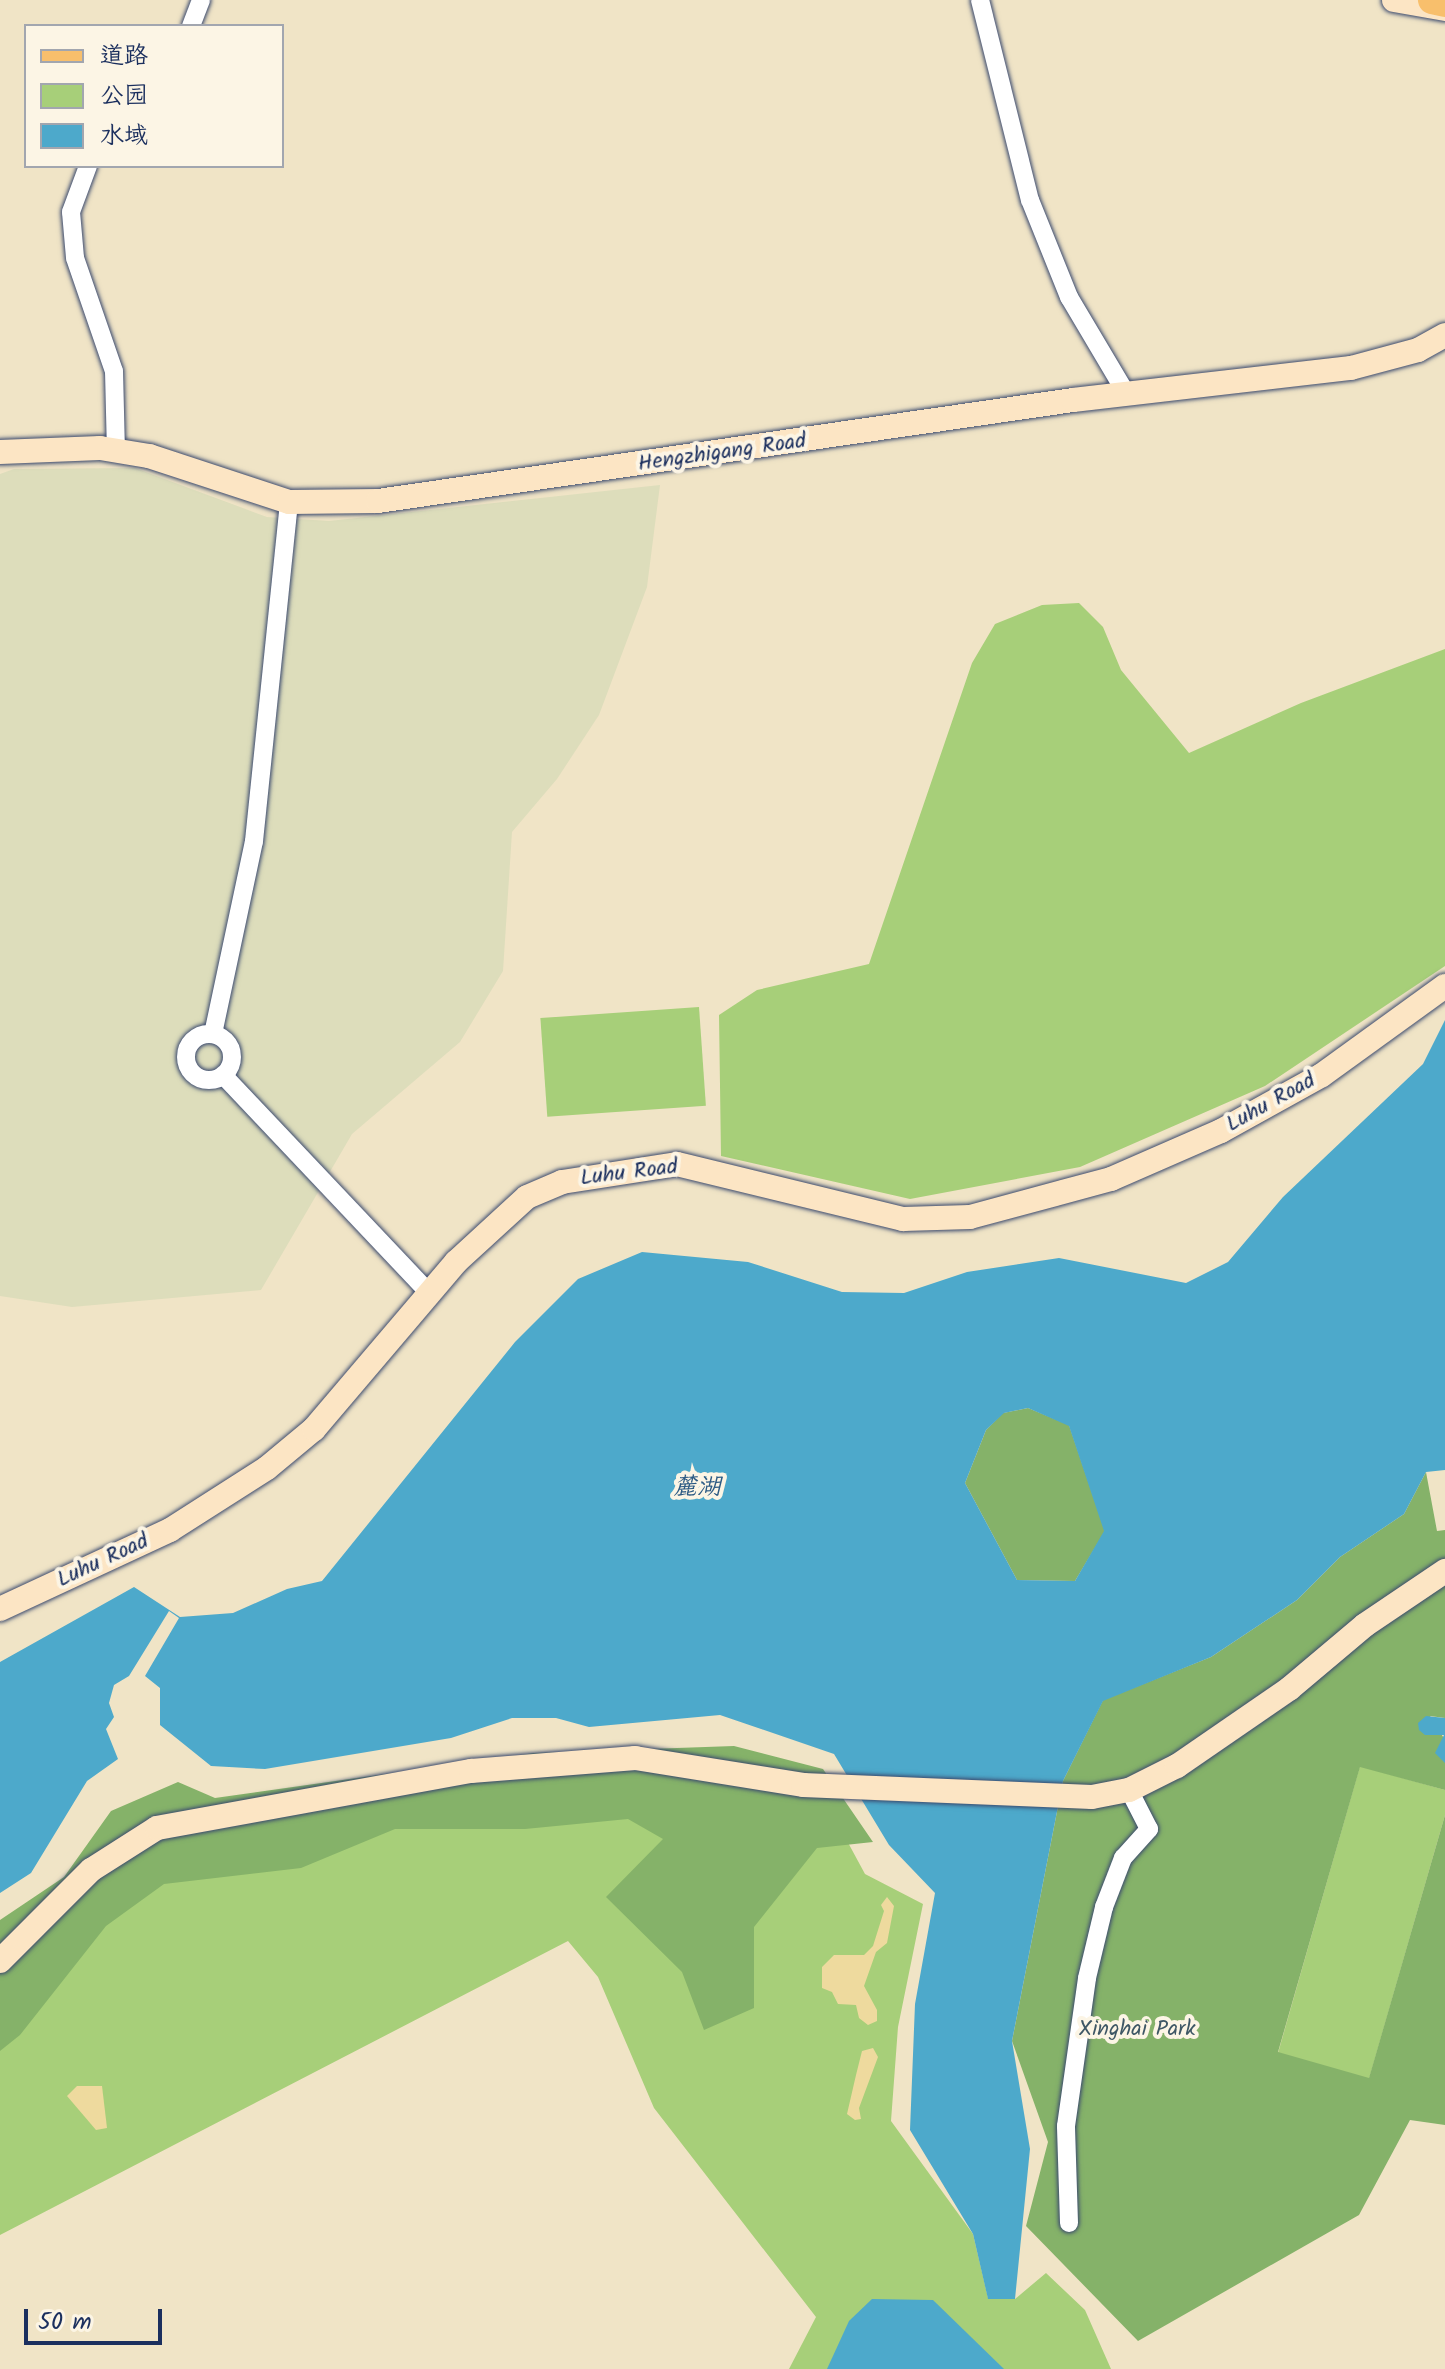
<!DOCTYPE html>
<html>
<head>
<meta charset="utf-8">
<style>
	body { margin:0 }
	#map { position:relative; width:1445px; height:2369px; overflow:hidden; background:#f0e4c6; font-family:Kalam,"LXGW WenKai TC",sans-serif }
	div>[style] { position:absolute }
	.built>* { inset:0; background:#ddb }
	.green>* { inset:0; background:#a7cf79; transform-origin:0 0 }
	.forest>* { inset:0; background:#85b269 }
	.sand>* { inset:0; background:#eeda9e }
	.water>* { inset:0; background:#4da9cb }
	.roads { filter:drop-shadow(0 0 2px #3b4a6e) drop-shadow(0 0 2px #3b4a6e) }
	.street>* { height:18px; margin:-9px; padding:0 9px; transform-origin:9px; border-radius:9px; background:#fff }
	.street>.ring { margin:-9px; padding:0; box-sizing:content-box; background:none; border:18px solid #fff; border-radius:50% }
	.secondary>* { height:24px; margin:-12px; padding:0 12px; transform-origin:12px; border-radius:12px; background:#fce5c4 }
	.primary>* { height:28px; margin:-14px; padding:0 14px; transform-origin:14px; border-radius:14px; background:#f8bf6c }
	span { translate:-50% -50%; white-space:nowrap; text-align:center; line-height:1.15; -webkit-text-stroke:8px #fcf5e5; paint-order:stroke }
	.street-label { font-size:22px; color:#1b2f5e }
	.park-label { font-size:22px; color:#3e5765 }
	.water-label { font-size:24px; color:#2c5a84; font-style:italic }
	.legend { position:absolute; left:24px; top:24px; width:260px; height:144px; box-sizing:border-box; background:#fcf5e5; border:2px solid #a2a6af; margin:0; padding:10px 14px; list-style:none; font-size:24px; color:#1b2f5e }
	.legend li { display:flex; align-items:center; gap:16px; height:40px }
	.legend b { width:40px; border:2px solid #a2a6af }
	.scale { position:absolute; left:24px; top:2309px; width:138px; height:36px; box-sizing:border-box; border:4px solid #1b2f5e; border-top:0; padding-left:10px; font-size:24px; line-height:28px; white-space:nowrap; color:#1b2f5e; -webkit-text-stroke:6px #fcf5e5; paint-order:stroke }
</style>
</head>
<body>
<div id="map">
	<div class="built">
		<div style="clip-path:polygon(135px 468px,267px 517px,329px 521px,660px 485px,647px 587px,599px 715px,557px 779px,512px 832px,503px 971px,460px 1042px,352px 1134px,261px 1290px,72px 1307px,0 1296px,0 474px,14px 469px)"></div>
	</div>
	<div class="green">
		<div style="clip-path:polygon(1079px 603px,1103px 627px,1121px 670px,1189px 753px,1301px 703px,1445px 649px,1445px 966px,1265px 1086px,1080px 1167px,910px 1199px,721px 1156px,719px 1015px,757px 990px,869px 964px,972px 663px,995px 624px,1042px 605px)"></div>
		<div style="left:699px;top:1007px;width:99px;height:159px;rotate:86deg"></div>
		<div style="clip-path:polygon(635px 1758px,832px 1813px,865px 1874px,923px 1904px,898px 2027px,891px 2121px,973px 2234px,988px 2298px,1015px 2299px,1046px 2273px,1085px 2310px,1111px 2369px,789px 2369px,816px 2317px,654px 2108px,598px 1977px,568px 1941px,0 2235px,0 1967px,101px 1877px)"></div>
		<div style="clip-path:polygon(1360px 1766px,1445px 1790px,1445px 1815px,1369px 2079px,1278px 2053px)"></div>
	</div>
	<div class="forest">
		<div style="clip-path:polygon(1028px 1408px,1069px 1425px,1105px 1531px,1075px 1581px,1017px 1580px,965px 1483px,986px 1430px,1003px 1413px)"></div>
		<div style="clip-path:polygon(1426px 1472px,1437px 1531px,1445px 1530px,1445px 1718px,1430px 1716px,1445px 1740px,1445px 1790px,1360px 1767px,1278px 2052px,1369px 2078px,1445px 1815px,1445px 2125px,1410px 2120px,1359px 2215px,1138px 2341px,1026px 2226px,1048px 2142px,1012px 2041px,1063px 1781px,1103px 1700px,1211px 1657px,1297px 1600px,1340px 1557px,1404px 1514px)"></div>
		<div style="clip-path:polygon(734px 1746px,823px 1769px,873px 1842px,817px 1848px,754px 1927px,754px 2008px,704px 2030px,682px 1972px,606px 1897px,663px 1839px,628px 1819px,525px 1829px,395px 1829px,301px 1868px,164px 1884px,106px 1926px,20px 2035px,0 2051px,0 1920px,64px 1877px,111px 1811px,178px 1782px,215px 1798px,534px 1753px)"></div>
	</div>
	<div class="sand">
		<div style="clip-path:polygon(887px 1897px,894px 1906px,887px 1943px,876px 1952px,864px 1986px,877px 2010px,877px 2021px,868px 2025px,859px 2018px,856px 2005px,838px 2004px,832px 1992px,822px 1988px,822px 1967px,834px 1955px,864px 1955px,873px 1946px,884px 1911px,881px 1905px)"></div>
		<div style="clip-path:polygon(873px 2048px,878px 2057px,859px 2108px,861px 2119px,855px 2120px,847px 2114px,856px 2075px,862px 2051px)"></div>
		<div style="clip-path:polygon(77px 2086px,102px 2086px,107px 2128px,96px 2130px,67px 2096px)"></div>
	</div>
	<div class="water">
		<div style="clip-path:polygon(evenodd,1445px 1020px,1445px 1470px,1426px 1472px,1404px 1514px,1340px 1557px,1297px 1600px,1211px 1657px,1103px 1701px,1063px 1781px,1012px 2041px,1030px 2149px,1015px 2299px,988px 2299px,973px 2234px,910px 2130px,915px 2004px,935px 1893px,889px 1845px,834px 1754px,720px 1715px,589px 1727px,556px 1718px,512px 1718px,451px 1738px,265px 1769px,211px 1766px,160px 1725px,160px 1688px,145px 1676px,179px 1618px,169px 1611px,129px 1676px,114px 1685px,109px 1703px,114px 1717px,106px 1729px,118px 1759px,87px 1781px,31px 1873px,0 1893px,0 1662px,134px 1587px,180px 1617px,233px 1613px,287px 1589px,322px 1581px,515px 1342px,578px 1279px,642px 1252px,748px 1262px,842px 1292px,904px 1293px,967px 1272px,1059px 1258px,1186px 1283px,1228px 1262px,1283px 1197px,1423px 1064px,1445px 1020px,1028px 1408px,1069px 1426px,1104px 1531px,1075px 1581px,1017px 1580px,965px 1483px,986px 1430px,1004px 1413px,1028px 1408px)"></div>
		<div style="clip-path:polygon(1426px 1716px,1445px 1718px,1445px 1763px,1435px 1753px,1444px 1735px,1425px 1735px,1419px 1730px,1418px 1723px)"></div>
		<div style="clip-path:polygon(872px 2299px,933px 2300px,1004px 2369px,827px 2369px,849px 2321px)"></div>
	</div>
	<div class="roads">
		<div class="street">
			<div style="left:980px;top:0;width:206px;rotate:76deg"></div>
			<div style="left:1030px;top:200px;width:105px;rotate:68.1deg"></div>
			<div style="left:1069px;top:297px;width:112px;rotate:59.3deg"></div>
			<div style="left:191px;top:26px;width:28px;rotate:-69deg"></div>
			<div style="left:88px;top:166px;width:49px;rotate:110.3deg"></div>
			<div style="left:71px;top:212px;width:46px;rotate:85deg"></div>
			<div style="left:75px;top:258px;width:120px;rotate:71deg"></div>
			<div style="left:114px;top:371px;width:80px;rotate:88.6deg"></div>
			<div style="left:213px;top:1034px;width:197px;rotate:-78deg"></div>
			<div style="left:254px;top:841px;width:341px;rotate:-84.1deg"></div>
			<div class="ring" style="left:186px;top:1034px;width:28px;height:28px"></div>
			<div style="left:223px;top:1075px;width:301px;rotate:46.6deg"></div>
			<div style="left:1069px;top:2223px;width:97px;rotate:-91.8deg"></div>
			<div style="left:1066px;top:2126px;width:149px;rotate:-81.9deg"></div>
			<div style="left:1087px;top:1978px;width:73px;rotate:-76.5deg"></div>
			<div style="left:1104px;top:1907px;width:53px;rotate:-68.8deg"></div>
			<div style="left:1123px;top:1858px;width:39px;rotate:-48deg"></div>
			<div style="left:1149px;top:1829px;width:44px;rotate:-117.1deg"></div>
		</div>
		<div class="secondary">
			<div style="left:1394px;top:0;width:52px;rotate:10deg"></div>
			<div style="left:0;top:452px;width:100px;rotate:-2.3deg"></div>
			<div style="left:100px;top:448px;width:50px;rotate:9.3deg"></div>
			<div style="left:149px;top:456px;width:147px;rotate:18.2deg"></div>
			<div style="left:289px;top:502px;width:89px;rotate:-0.6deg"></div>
			<div style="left:378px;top:501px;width:702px;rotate:-8.27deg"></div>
			<div style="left:1073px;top:400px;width:280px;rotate:-6.6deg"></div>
			<div style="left:1351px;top:368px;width:69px;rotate:-15deg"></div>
			<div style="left:1418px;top:350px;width:31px;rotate:-29deg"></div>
			<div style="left:0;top:1609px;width:187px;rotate:-24.9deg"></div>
			<div style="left:170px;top:1530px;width:115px;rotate:-32.6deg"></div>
			<div style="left:267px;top:1468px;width:61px;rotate:-39.7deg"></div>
			<div style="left:314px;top:1429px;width:219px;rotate:-49.6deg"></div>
			<div style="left:456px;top:1262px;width:96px;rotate:-42.5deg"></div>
			<div style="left:527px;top:1197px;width:38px;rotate:-23deg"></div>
			<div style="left:562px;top:1182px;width:116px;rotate:-8.9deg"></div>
			<div style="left:677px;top:1164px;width:233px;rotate:13.7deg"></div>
			<div style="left:903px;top:1219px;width:67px;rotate:-1.7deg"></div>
			<div style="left:970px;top:1217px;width:146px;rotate:-15.1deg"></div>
			<div style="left:1111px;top:1179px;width:120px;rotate:-23.6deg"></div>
			<div style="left:1221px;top:1131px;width:115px;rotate:-29deg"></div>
			<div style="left:1322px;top:1075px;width:152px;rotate:-35.9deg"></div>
			<div style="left:0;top:1961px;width:129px;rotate:-45deg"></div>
			<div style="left:91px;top:1870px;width:78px;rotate:-32.5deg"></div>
			<div style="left:157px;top:1828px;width:319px;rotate:-10.3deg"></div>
			<div style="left:471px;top:1771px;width:165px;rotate:-4.5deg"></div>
			<div style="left:635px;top:1758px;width:170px;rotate:9.1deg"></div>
			<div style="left:803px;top:1785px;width:289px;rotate:2.4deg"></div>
			<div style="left:1092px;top:1797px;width:38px;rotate:-11deg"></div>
			<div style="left:1129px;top:1790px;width:54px;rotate:-26.6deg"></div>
			<div style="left:1177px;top:1766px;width:136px;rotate:-34.5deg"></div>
			<div style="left:1289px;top:1689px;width:99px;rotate:-40.1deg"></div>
			<div style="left:1365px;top:1625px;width:97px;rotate:-34deg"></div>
		</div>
		<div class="primary">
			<div style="left:1432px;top:0;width:13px;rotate:13deg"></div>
		</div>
	</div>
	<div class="street-label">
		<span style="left:722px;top:453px;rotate:-8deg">Hengzhigang Road</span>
		<span style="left:1271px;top:1103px;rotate:-29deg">Luhu Road</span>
		<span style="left:629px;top:1173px;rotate:-7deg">Luhu Road</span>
		<span style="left:103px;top:1561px;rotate:-25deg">Luhu Road</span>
	</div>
	<div class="park-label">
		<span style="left:1137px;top:2030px">Xinghai Park</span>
	</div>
	<div class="water-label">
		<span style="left:697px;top:1488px">麓湖</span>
	</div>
	<ul class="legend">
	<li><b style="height:10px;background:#f8bf6c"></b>道路</li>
	<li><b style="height:22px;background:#a7cf79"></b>公园</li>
	<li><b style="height:22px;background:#4da9cb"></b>水域</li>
	</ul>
	<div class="scale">50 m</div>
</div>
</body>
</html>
